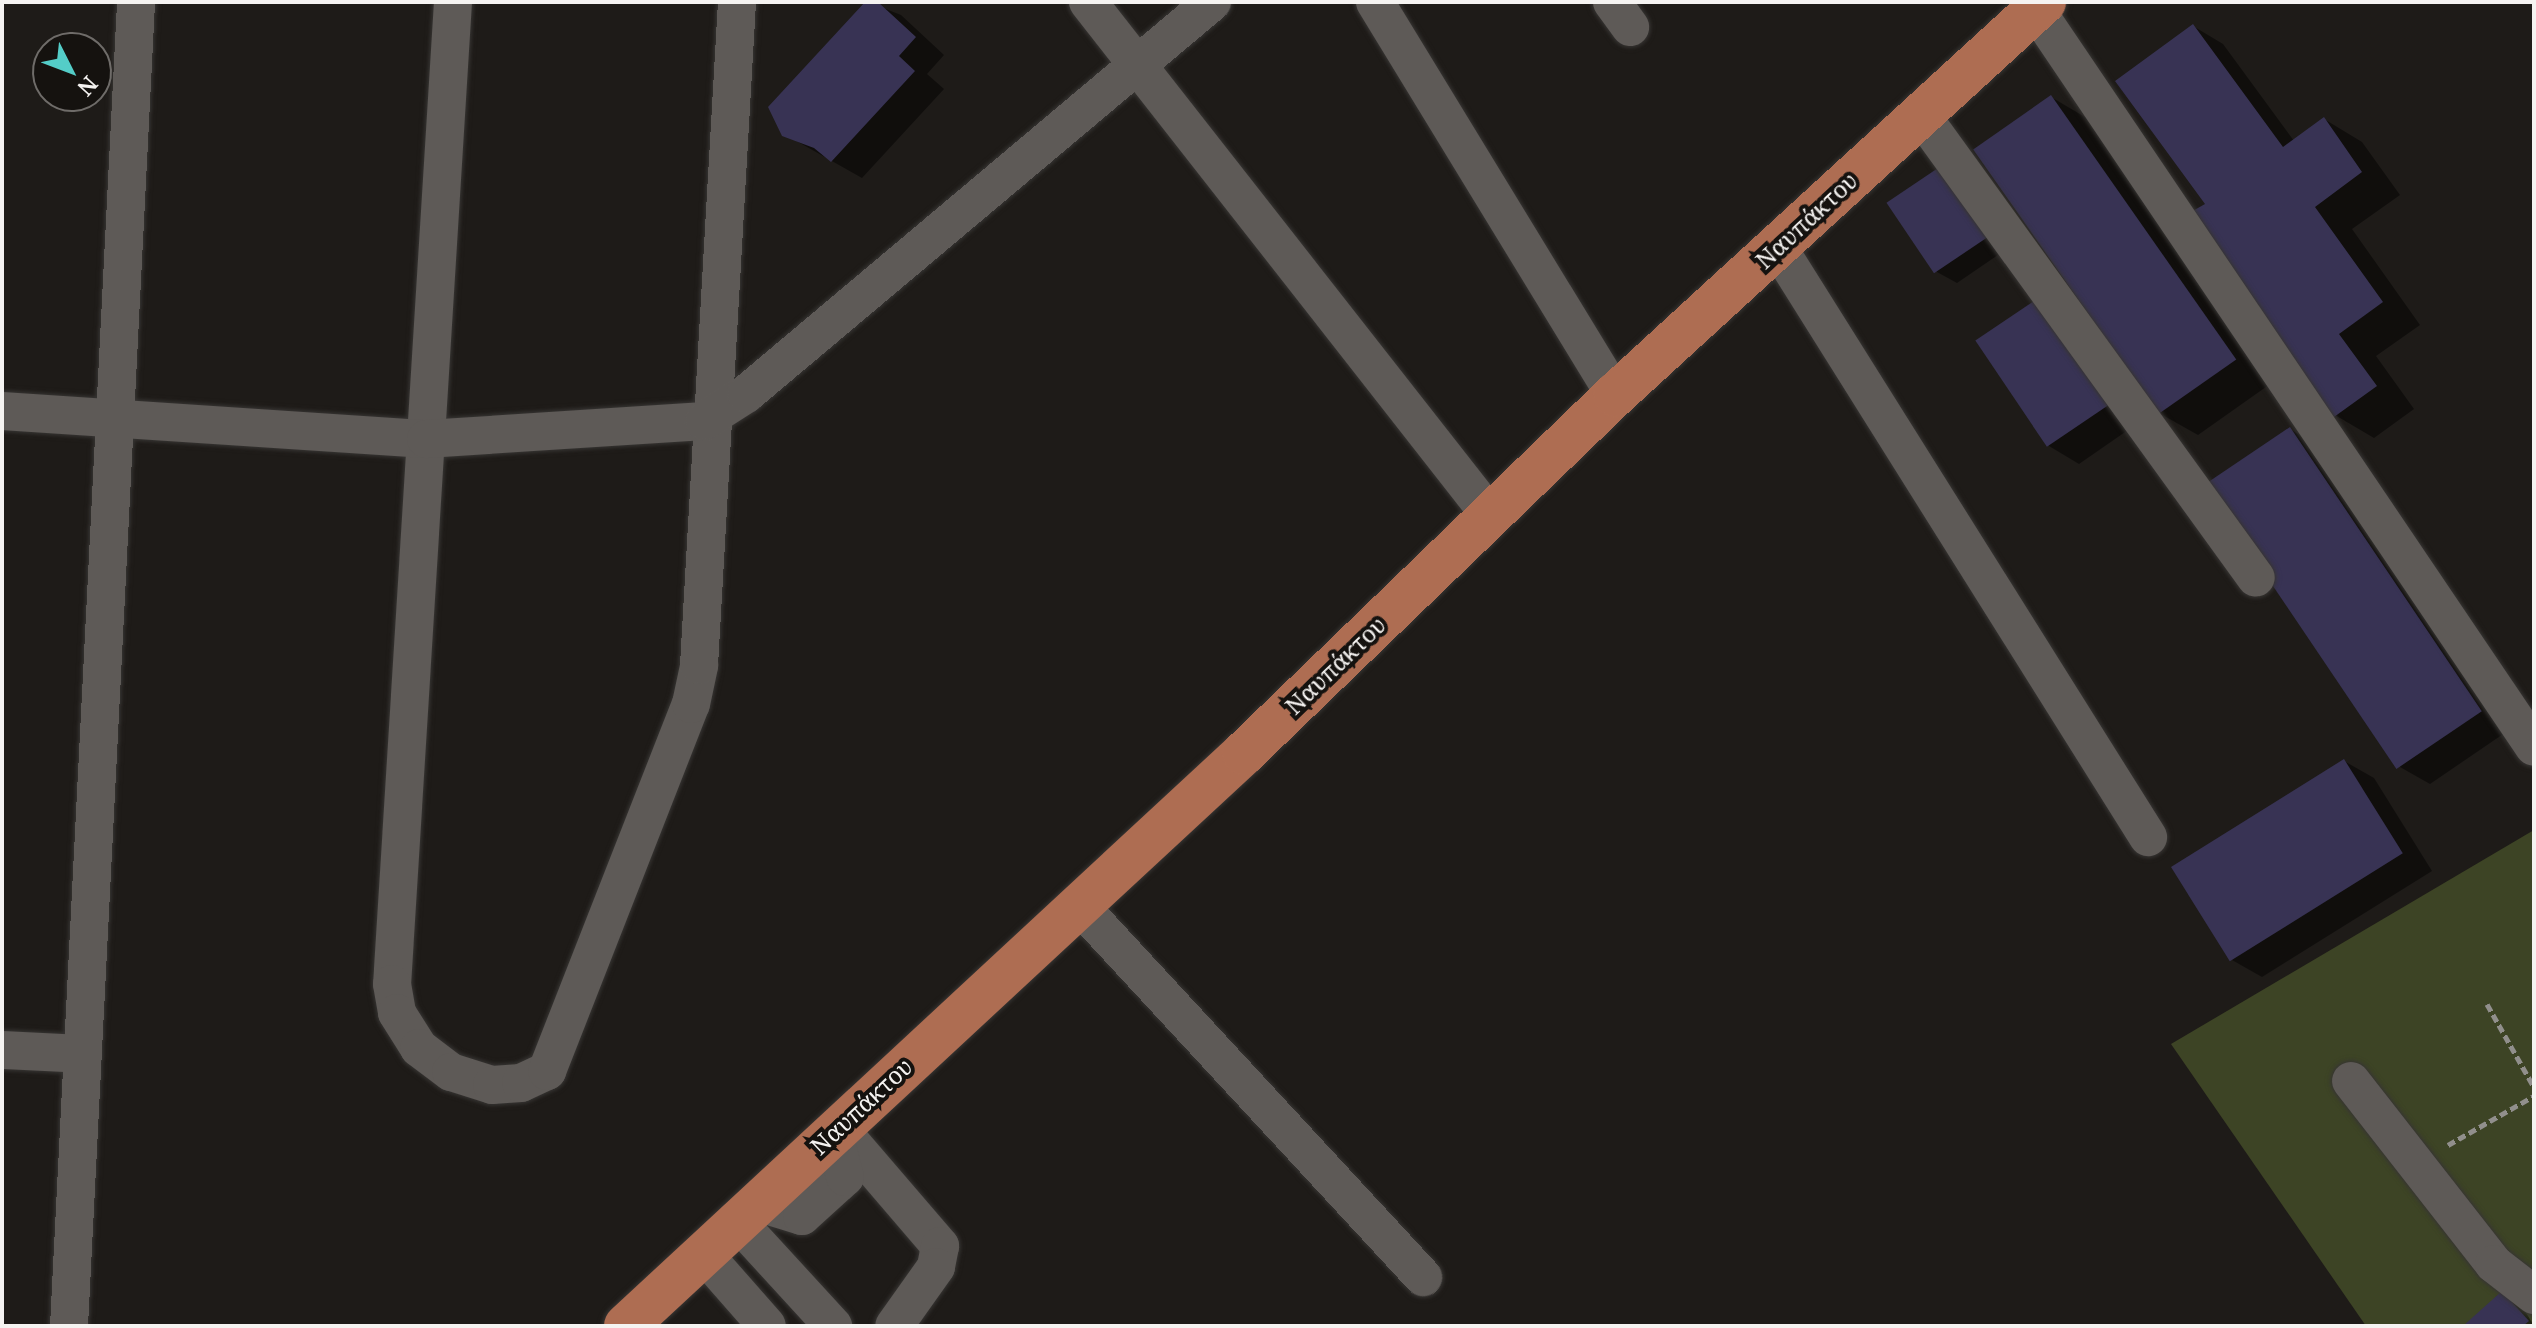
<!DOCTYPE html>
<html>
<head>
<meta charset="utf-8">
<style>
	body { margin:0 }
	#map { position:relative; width:2536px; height:1328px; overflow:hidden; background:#1e1b18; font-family:"Noto Serif",serif }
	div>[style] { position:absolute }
	.green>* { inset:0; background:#3d4425 }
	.shadow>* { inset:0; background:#0007 }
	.building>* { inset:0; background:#383354; transform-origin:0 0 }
	.path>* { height:5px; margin-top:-2.5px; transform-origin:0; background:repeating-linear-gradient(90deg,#918f8c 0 8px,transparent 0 12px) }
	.roads { filter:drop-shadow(0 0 2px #373533) drop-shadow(0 0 2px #373533) }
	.minor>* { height:38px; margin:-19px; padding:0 19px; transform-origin:19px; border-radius:19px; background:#5e5a57 }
	.major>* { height:44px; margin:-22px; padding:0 22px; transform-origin:22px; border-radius:22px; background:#ae6d52 }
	span { translate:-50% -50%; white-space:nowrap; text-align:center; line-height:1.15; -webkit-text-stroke:8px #15120f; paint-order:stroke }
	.street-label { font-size:24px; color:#f5f3f1 }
	.frame { position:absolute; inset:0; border:4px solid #f5f3f1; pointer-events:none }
	.north { position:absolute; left:32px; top:32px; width:80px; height:80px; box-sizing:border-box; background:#15120f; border:2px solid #6f6c69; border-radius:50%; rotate:132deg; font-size:22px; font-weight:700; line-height:32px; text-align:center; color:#f5f3f1 }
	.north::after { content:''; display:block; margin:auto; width:28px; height:36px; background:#54cdc8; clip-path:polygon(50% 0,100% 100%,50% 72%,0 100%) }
</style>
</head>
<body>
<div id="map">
	<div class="green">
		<div style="clip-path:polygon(2534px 830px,2534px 1326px,2366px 1326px,2171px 1044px)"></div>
	</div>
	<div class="shadow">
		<div style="clip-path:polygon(868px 2px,901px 15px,944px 55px,927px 74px,944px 89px,862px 178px,784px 134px)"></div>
		<div style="clip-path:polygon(2193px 26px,2223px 44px,2294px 141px,2324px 119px,2362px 142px,2400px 195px,2352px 229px,2420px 325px,2376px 356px,2414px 409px,2374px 438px,2335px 415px,2207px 203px)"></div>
		<div style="clip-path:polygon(2051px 97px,2090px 120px,2273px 382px,2198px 435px,2159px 413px)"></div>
		<div style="clip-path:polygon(1890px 204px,2014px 244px,1957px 283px,1937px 272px)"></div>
		<div style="clip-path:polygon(1978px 342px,2141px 421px,2079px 464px,2049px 446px)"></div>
		<div style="clip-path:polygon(2291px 430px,2320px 447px,2512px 728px,2430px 784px,2400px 767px)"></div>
		<div style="clip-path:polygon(2344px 761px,2374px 778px,2432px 871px,2262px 977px,2232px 960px)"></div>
		<div style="clip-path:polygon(2502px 1294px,2522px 1306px,2534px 1326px,2466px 1326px)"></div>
	</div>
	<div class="building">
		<div style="clip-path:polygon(865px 2px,878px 2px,916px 37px,899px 56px,915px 71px,831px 162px,814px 148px,782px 136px,768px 107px)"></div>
		<div style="clip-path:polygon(2193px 24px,2283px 147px,2324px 117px,2362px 172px,2315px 207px,2383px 302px,2339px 334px,2377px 386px,2334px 417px,2189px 213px,2205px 204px,2115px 81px)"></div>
		<div style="left:2051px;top:95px;width:323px;height:95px;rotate:55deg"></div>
		<div style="left:1947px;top:162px;width:85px;height:73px;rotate:56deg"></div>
		<div style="left:2040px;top:297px;width:128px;height:78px;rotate:56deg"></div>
		<div style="left:2290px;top:427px;width:343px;height:103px;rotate:56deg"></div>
		<div style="left:2344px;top:759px;width:111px;height:204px;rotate:58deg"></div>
		<div style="clip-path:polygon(2502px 1291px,2529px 1321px,2523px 1326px,2463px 1326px)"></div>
	</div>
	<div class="path">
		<div style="left:2487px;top:1004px;width:95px;rotate:60.5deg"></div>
		<div style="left:2448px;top:1145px;width:99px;rotate:-29.7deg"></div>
	</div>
	<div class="roads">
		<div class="minor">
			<div style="left:453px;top:2px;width:984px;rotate:93.55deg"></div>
			<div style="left:392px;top:984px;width:29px;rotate:80deg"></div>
			<div style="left:397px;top:1013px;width:41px;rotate:57.8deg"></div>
			<div style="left:419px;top:1048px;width:40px;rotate:37deg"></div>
			<div style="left:451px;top:1072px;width:43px;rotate:17.6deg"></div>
			<div style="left:492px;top:1085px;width:29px;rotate:-4deg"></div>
			<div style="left:521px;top:1083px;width:29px;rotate:-25deg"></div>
			<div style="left:547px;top:1071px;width:394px;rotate:-68.6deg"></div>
			<div style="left:691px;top:704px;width:40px;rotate:-78deg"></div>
			<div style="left:699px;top:665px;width:664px;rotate:-86.72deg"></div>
			<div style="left:1088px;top:2px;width:652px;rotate:51.92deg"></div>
			<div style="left:1375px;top:2px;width:460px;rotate:58.6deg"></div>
			<div style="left:1612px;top:2px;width:31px;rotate:54deg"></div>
			<div style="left:2036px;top:10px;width:889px;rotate:55.95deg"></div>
			<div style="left:1921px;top:115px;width:571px;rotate:54.11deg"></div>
			<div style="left:1777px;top:246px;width:698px;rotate:57.88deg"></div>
			<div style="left:2px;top:411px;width:425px;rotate:3.8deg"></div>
			<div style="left:426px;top:439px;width:279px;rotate:-3.7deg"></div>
			<div style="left:704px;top:421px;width:50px;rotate:-32.7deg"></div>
			<div style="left:746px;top:394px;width:609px;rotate:-40.07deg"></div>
			<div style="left:1079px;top:905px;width:507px;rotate:47.24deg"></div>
			<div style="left:2px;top:1050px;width:81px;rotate:2.8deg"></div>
			<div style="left:2351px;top:1081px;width:232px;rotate:52deg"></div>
			<div style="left:2494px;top:1264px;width:51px;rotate:37.8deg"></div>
			<div style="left:838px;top:1127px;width:157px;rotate:49.4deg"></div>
			<div style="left:940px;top:1246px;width:21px;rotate:101deg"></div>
			<div style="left:936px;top:1267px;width:72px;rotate:125.4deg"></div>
			<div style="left:756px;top:1202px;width:48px;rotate:16.9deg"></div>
			<div style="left:802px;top:1216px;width:58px;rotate:-42.2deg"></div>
			<div style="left:845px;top:1177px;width:48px;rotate:-104.6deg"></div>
			<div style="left:736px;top:1220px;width:144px;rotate:47.5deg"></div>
			<div style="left:702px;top:1252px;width:98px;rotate:48.7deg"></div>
			<div style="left:69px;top:1326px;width:1326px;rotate:-87.1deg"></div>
		</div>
		<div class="major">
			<div style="left:626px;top:1326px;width:843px;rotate:-42.84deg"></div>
			<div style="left:1244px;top:753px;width:516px;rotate:-43.98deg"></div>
			<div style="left:1615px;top:395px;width:582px;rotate:-42.49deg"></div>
		</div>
	</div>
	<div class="street-label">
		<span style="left:1806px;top:220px;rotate:-43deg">Ναυπάκτου</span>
		<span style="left:1335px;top:665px;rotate:-44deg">Ναυπάκτου</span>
		<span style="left:861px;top:1106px;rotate:-43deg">Ναυπάκτου</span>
	</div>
	<div class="frame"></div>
	<div class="north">N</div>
</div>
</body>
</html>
